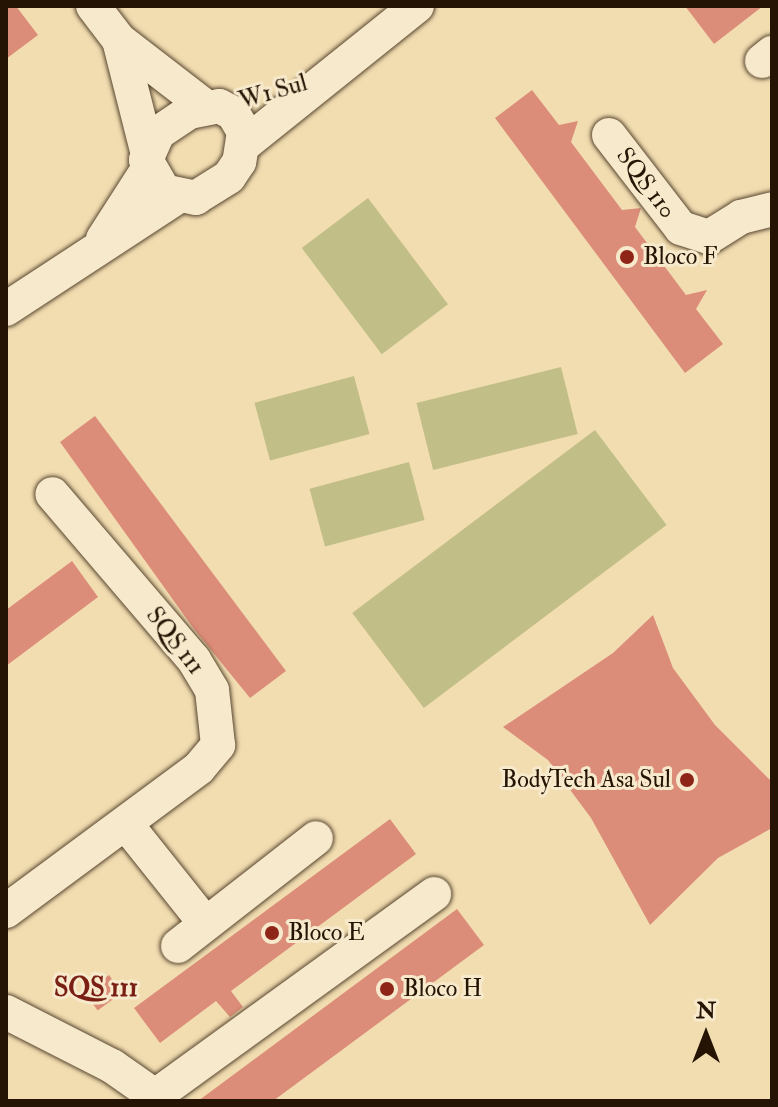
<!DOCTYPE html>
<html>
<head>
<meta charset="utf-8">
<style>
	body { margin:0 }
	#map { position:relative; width:778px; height:1107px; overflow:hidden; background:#f2ddb1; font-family:"IM FELL Double Pica",serif }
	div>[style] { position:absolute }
	.green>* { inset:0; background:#c1bf87; transform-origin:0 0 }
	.building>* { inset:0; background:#dc8d79; transform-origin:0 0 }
	.roads { filter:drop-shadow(0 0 2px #58462f) drop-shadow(0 0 2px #58462f) }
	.minor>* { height:34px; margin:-17px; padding:0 17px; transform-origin:17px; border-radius:17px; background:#f7e9cc }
	.dots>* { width:22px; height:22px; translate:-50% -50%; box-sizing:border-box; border:4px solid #f7e9cc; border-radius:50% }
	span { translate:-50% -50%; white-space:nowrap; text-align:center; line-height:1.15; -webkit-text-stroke:6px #f7e9cc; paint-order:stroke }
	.street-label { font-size:24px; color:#251404 }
	.poi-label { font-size:24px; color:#251404 }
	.left { translate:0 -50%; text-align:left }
	.right { translate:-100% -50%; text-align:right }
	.neighbourhood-label { font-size:26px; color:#7a1f14; font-weight:700 }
	.frame { position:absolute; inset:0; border:8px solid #251404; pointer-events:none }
	.north { position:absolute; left:666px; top:995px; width:80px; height:80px; -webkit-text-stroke:6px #f7e9cc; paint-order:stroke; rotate:0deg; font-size:22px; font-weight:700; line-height:32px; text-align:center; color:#251404 }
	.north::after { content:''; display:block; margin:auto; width:28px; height:36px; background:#251404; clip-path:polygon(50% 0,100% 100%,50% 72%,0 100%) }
</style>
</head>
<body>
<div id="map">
	<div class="green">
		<div style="left:368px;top:198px;width:133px;height:83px;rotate:53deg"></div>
		<div style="left:561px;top:367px;width:69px;height:149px;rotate:76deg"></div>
		<div style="left:354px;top:376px;width:60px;height:103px;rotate:75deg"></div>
		<div style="left:595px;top:430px;width:119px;height:304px;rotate:53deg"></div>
		<div style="left:409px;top:462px;width:60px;height:103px;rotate:75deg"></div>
	</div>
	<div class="building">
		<div style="clip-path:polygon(6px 6px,16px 6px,38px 35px,6px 59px)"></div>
		<div style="clip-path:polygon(685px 6px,763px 6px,714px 44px)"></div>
		<div style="clip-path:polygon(532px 90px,559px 125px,578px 121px,571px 142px,622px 210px,641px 208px,635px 227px,686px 295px,707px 290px,696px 309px,723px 344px,685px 373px,495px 118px)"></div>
		<div style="clip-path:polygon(95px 416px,286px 671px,250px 698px,194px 629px,60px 442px)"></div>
		<div style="clip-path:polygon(72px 561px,98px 597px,6px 666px,6px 610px)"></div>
		<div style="clip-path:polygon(653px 615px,673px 668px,715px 725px,772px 782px,772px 828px,718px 858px,650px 925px,591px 818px,548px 760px,503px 727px,613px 653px)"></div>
		<div style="clip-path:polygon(390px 819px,416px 854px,231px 991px,243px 1007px,230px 1017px,216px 1001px,160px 1043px,134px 1008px)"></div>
		<div style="clip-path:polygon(457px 909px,484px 945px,273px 1101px,198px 1101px)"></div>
		<div style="left:109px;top:975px;width:22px;height:30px;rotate:54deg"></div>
	</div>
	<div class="roads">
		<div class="minor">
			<div style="left:93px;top:6px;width:43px;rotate:52.6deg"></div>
			<div style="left:119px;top:40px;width:110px;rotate:37.6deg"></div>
			<div style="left:119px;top:40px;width:114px;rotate:75.8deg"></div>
			<div style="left:762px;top:61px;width:13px;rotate:-39deg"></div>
			<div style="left:219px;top:106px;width:16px;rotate:27deg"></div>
			<div style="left:233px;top:113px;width:22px;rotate:60deg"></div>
			<div style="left:244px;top:132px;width:30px;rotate:99deg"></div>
			<div style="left:239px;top:162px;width:18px;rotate:124deg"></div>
			<div style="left:229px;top:177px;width:39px;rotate:148deg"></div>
			<div style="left:196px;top:198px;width:33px;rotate:-168deg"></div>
			<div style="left:164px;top:191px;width:36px;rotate:-120deg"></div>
			<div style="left:146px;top:160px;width:30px;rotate:-66deg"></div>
			<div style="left:158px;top:133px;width:37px;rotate:-34deg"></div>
			<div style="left:189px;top:112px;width:31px;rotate:-11deg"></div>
			<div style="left:609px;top:135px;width:118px;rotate:52.3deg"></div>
			<div style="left:681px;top:228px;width:29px;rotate:18deg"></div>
			<div style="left:709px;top:237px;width:38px;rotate:-32deg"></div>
			<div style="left:741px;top:217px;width:32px;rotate:-14deg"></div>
			<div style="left:246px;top:143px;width:219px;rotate:-38.7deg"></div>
			<div style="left:103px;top:239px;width:83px;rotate:-57.3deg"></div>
			<div style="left:6px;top:309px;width:204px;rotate:-33.2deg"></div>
			<div style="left:126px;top:824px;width:127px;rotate:51.4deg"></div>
			<div style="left:6px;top:911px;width:240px;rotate:-36.5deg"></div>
			<div style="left:199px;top:768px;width:30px;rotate:-50deg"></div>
			<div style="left:218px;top:745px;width:55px;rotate:-96.2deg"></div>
			<div style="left:212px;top:690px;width:35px;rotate:-121deg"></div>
			<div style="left:194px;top:660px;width:218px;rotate:-130.5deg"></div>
			<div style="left:178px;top:946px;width:175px;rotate:-38deg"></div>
			<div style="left:6px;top:1012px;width:119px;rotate:27deg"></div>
			<div style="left:112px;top:1066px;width:61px;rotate:35deg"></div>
			<div style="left:158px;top:1094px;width:341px;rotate:-35.9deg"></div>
		</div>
	</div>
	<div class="dots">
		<div style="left:627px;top:257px;background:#8f2418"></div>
		<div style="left:687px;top:780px;background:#8f2418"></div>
		<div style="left:272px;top:933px;background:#8f2418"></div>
		<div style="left:387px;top:989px;background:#8f2418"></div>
	</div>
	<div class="street-label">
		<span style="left:273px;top:92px;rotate:-16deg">W1 Sul</span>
		<span style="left:646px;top:183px;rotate:53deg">SQS 110</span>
		<span style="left:175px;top:641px;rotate:52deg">SQS 111</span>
	</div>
	<div class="poi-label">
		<span class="left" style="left:643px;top:257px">Bloco F</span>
		<span class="right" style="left:671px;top:780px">BodyTech Asa Sul</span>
		<span class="left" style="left:288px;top:933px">Bloco E</span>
		<span class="left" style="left:403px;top:989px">Bloco H</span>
	</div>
	<div class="neighbourhood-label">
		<span style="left:96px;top:989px">SQS 111</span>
	</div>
	<div class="frame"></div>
	<div class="north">N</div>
</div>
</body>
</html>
